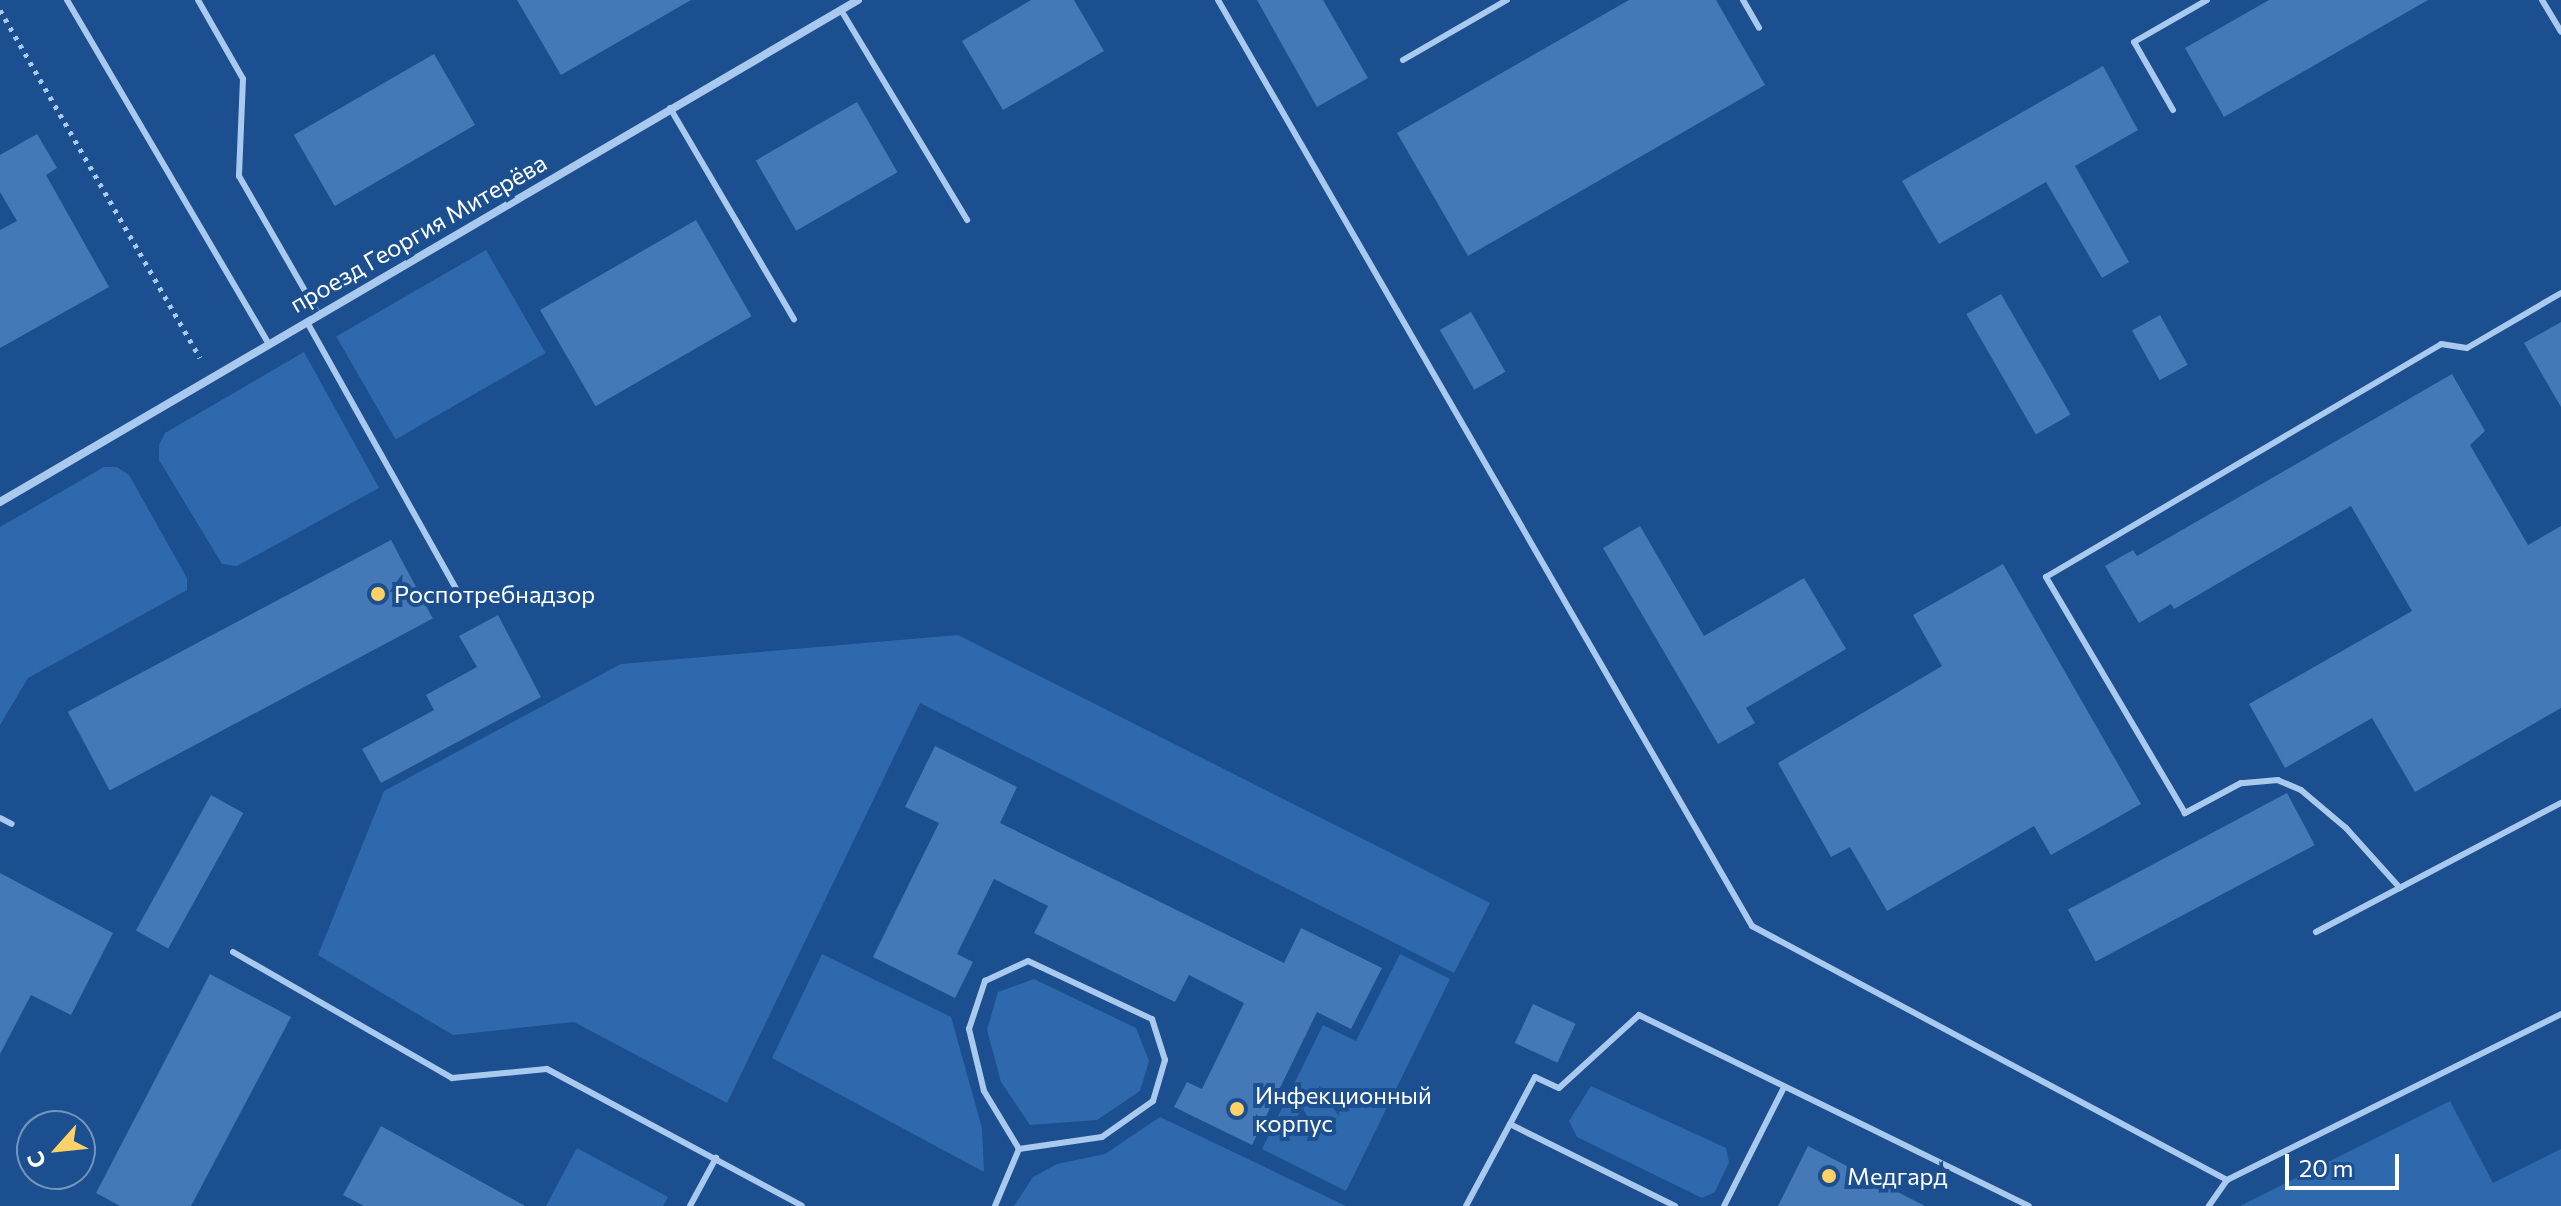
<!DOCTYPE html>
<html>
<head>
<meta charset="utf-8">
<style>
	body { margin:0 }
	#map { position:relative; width:2561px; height:1206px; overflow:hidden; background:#1b4f8f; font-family:Commissioner,sans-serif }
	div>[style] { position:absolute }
	.green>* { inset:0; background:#2e69ad; transform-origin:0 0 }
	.building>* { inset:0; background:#4478b7; transform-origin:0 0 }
	.path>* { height:5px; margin-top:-2.5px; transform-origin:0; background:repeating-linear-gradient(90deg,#a9c9ee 0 4px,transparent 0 10px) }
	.service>* { height:6px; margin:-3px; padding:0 3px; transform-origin:3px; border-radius:3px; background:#a9c9ee }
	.minor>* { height:8px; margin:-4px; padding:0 4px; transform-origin:4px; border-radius:4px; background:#a9c9ee }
	.dots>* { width:22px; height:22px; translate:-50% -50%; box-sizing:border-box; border:4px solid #1b4f8f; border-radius:50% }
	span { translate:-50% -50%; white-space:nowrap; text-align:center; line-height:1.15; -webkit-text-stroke:8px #1b4f8f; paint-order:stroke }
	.street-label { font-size:24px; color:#fff }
	.poi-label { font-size:24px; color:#fff }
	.left { translate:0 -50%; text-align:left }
	.north { position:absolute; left:16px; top:1110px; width:80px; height:80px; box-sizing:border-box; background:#1b4f8f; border:2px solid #7695bc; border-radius:50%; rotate:243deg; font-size:22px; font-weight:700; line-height:32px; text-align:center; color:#fff }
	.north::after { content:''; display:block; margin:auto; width:28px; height:36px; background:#ffd166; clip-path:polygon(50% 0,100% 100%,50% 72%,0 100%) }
	.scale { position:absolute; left:2285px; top:1154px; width:114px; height:36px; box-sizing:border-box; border:4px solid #fff; border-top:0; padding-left:10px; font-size:24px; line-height:28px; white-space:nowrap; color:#fff; -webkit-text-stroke:6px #1b4f8f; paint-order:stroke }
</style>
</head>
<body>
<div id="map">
	<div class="green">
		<div style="left:486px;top:250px;width:119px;height:173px;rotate:60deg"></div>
		<div style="clip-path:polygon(304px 352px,379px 488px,237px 566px,222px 564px,159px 460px,159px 445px,165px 433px)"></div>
		<div style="clip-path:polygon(104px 467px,117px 467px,129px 475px,187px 578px,187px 590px,28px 678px,0 725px,0 527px)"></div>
		<div style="clip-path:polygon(958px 635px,1490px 903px,1454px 973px,920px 703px,727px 1103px,574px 1022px,453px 1035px,318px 955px,384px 791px,621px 664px)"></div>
		<div style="clip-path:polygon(822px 954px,951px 1017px,982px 1128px,984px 1172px,772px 1058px)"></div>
		<div style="clip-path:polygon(1400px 954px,1450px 979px,1346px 1191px,1262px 1149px,1323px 1025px,1356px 1041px)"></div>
		<div style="clip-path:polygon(1034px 979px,1136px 1028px,1149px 1061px,1140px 1091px,1097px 1120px,1030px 1125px,1001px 1082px,987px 1030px,998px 992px)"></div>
		<div style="clip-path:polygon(1591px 1086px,1726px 1148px,1729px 1162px,1715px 1192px,1702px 1198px,1577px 1137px,1569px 1121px)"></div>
		<div style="clip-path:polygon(2450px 1101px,2493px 1183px,2561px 1149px,2561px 1206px,2240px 1206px)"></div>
		<div style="clip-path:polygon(1160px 1117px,1346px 1206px,1014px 1206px,1033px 1177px,1057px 1164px,1105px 1154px)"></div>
		<div style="clip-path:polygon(577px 1148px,668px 1197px,663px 1206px,546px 1206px)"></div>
	</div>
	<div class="building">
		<div style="clip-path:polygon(517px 0,691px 0,561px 75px)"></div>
		<div style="clip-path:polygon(1031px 0,1074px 0,1104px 51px,1003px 110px,962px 41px)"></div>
		<div style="clip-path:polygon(1257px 0,1323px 0,1368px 78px,1317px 107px)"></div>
		<div style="clip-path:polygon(1629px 0,1716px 0,1765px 85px,1468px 256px,1397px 133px)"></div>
		<div style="clip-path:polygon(2269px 0,2428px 0,2224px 117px,2185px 48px)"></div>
		<div style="left:434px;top:54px;width:82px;height:162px;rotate:60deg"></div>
		<div style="clip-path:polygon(2103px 66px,2138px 130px,2075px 166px,2129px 262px,2102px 278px,2046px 182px,1939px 244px,1902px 181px)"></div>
		<div style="left:857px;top:102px;width:81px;height:117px;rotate:60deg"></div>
		<div style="clip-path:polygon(37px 134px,57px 168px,46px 175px,109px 287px,0 348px,0 230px,17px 221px,0 192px,0 155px)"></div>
		<div style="left:696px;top:220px;width:111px;height:180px;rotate:60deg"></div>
		<div style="left:2001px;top:294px;width:139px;height:40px;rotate:60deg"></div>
		<div style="left:1471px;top:312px;width:69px;height:36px;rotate:60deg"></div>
		<div style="left:2160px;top:315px;width:57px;height:32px;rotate:61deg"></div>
		<div style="clip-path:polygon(2561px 322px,2561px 407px,2524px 343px)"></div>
		<div style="clip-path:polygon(2452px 374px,2485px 431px,2470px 445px,2528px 545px,2561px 526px,2561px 708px,2415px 792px,2372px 718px,2285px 768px,2249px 704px,2412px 611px,2351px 506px,2174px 609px,2171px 604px,2139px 623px,2105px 566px,2133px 550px,2137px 556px)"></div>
		<div style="clip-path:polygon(1640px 526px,1704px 636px,1804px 578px,1846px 649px,1746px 708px,1755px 723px,1718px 744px,1603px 548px)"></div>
		<div style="left:391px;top:540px;width:89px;height:366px;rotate:62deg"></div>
		<div style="clip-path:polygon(2003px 564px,2141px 804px,2051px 855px,2034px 826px,1887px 911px,1850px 847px,1831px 857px,1778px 763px,1942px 666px,1913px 615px)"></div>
		<div style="clip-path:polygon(498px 615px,541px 697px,381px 783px,362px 749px,434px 710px,426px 695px,477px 667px,459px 636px)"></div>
		<div style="clip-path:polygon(935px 746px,1017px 787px,1000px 823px,1284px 963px,1301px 928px,1382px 968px,1351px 1029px,1317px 1012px,1252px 1145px,1174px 1107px,1187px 1082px,1202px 1089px,1244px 1003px,1189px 975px,1175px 1002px,1034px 933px,1048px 906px,994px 879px,957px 954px,973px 962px,955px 998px,873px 957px,939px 823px,905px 807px)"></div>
		<div style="left:2287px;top:793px;width:59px;height:248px;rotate:62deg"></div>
		<div style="left:211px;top:795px;width:37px;height:155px;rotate:29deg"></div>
		<div style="clip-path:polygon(0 873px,113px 933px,71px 1015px,31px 995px,0 1054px)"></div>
		<div style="clip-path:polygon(210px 974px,291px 1017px,191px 1206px,120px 1206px,96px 1193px)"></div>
		<div style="left:1533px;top:1004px;width:47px;height:43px;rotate:25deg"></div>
		<div style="clip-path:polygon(381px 1126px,525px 1206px,364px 1206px,343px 1195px)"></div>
		<div style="clip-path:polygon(1808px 1146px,1925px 1206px,1778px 1206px)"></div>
	</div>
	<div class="path">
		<div style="left:0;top:10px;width:401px;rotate:60.1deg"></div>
	</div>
	<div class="service">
		<div style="left:67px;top:0;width:399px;rotate:59.6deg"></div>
		<div style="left:198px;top:0;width:91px;rotate:60.3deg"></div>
		<div style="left:243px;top:79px;width:97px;rotate:92.4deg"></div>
		<div style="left:239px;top:176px;width:160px;rotate:60.1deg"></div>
		<div style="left:1218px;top:0;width:1069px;rotate:60.03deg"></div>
		<div style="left:1752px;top:926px;width:539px;rotate:28.14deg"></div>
		<div style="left:2227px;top:1180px;width:32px;rotate:125deg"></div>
		<div style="left:1743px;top:0;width:32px;rotate:60deg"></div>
		<div style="left:2542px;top:0;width:37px;rotate:59deg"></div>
		<div style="left:841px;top:10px;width:245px;rotate:59deg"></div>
		<div style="left:1403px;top:60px;width:120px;rotate:-30deg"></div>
		<div style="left:670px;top:108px;width:245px;rotate:59.6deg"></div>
		<div style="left:2173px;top:110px;width:78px;rotate:-119.8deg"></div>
		<div style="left:2134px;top:42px;width:84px;rotate:-29.9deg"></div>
		<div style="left:307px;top:322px;width:307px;rotate:60.8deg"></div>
		<div style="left:0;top:818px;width:13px;rotate:27deg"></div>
		<div style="left:2400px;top:888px;width:81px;rotate:-132deg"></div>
		<div style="left:2346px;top:828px;width:59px;rotate:-139.8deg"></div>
		<div style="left:2301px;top:790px;width:25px;rotate:-157deg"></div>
		<div style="left:2278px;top:780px;width:37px;rotate:175deg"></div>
		<div style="left:2241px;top:783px;width:64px;rotate:151.8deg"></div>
		<div style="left:2185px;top:813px;width:274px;rotate:-120.5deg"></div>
		<div style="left:2046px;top:577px;width:459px;rotate:-30.5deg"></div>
		<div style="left:2441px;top:344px;width:26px;rotate:9deg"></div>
		<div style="left:2467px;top:348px;width:109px;rotate:-30.3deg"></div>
		<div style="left:2316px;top:932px;width:277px;rotate:-27.8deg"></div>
		<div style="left:233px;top:952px;width:253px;rotate:29.9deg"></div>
		<div style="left:452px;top:1078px;width:95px;rotate:-5.4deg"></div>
		<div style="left:547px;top:1069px;width:289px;rotate:28.2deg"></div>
		<div style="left:1028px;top:961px;width:137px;rotate:25.1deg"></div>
		<div style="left:1152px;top:1019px;width:43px;rotate:72.4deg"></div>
		<div style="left:1165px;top:1060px;width:43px;rotate:106.3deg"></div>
		<div style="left:1153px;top:1101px;width:62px;rotate:144.8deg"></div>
		<div style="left:1102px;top:1137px;width:84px;rotate:171.8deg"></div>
		<div style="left:1019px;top:1149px;width:68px;rotate:-121.1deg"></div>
		<div style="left:984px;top:1091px;width:64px;rotate:-103.6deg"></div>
		<div style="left:969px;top:1029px;width:51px;rotate:-71.6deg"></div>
		<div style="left:985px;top:981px;width:47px;rotate:-24.9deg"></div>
		<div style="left:2227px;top:1180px;width:373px;rotate:-26.4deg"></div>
		<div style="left:690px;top:1206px;width:55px;rotate:-61.6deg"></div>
		<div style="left:995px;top:1206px;width:62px;rotate:-67.2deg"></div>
		<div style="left:1466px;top:1206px;width:93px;rotate:-61.8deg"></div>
		<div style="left:1675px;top:1206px;width:184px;rotate:-153.6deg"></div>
		<div style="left:1510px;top:1124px;width:53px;rotate:-62deg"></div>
		<div style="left:1535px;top:1077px;width:26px;rotate:25deg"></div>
		<div style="left:1559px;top:1088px;width:108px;rotate:-42.4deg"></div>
		<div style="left:1639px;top:1015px;width:434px;rotate:26.1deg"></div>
		<div style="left:1724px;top:1206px;width:133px;rotate:-63.2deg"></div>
	</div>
	<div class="minor">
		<div style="left:0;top:502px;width:994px;rotate:-30.33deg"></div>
	</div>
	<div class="dots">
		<div style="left:378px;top:594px;background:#ffd166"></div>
		<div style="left:1237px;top:1109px;background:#ffd166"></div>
		<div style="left:1829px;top:1176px;background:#ffd166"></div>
	</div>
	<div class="street-label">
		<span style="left:418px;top:233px;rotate:-30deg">проезд Георгия Митерёва</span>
	</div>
	<div class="poi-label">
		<span class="left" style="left:394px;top:594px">Роспотребнадзор</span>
		<span class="left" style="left:1255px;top:1109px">Инфекционный<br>корпус</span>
		<span class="left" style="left:1847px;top:1176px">Медгард</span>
	</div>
	<div class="north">С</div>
	<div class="scale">20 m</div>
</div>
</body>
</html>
